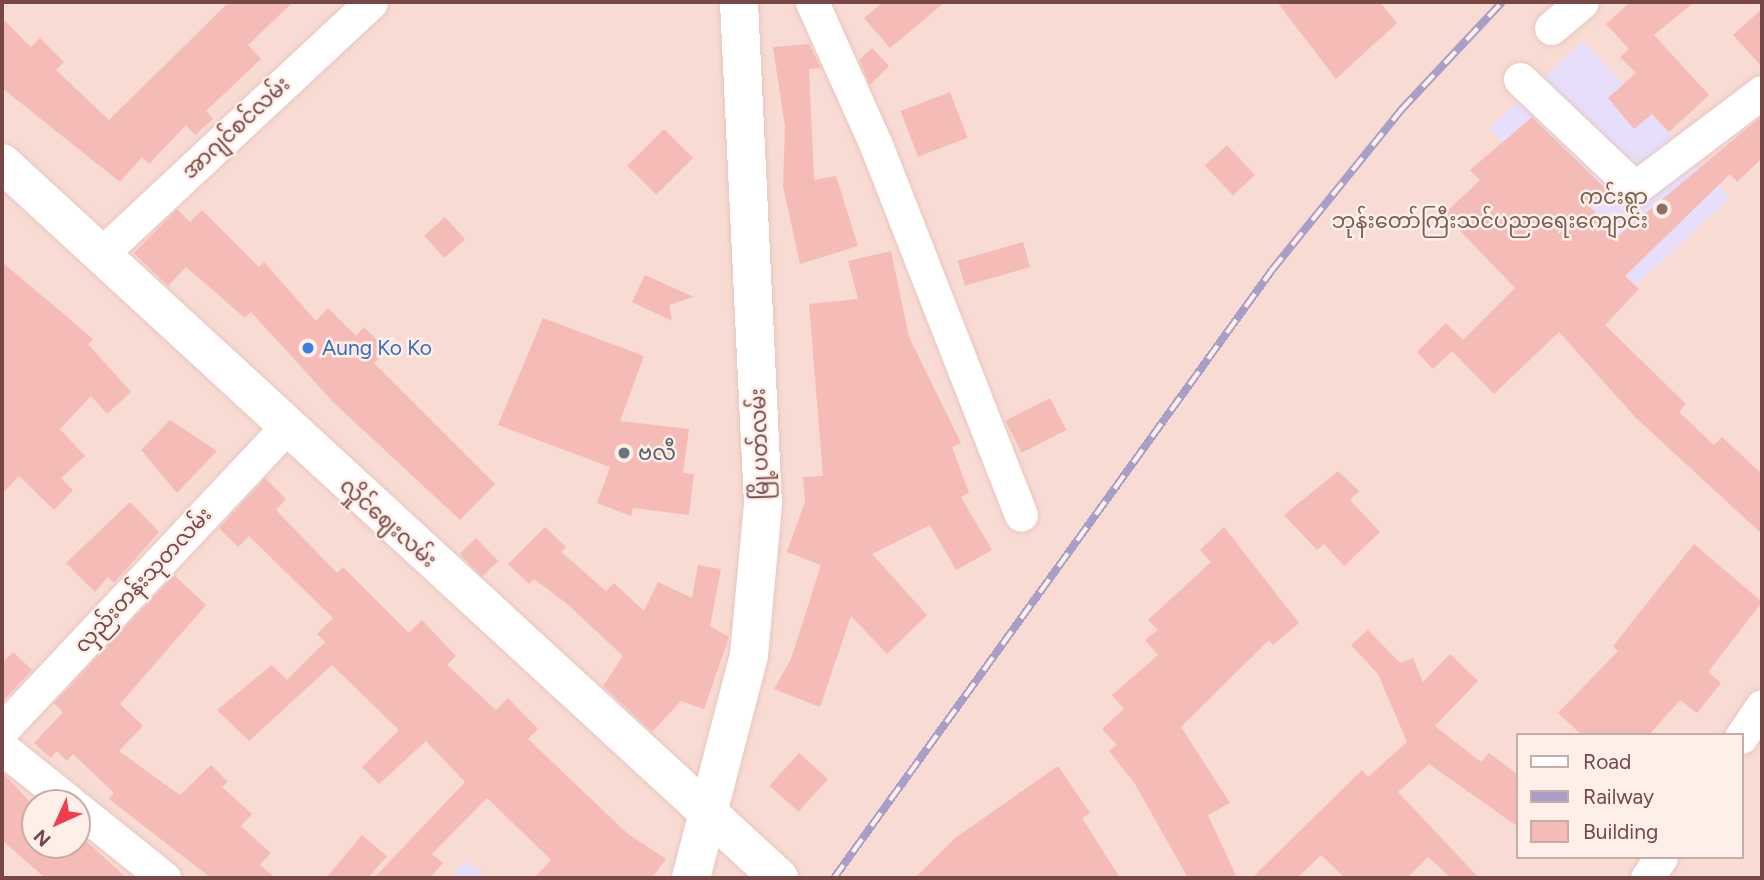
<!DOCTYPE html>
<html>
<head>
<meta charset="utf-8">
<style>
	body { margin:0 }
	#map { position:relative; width:1764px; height:880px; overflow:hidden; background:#fee9e1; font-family:Figtree,"Noto Sans Myanmar",sans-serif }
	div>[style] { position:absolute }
	.residential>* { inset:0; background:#f8dbd2 }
	.education>* { inset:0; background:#e6defa; transform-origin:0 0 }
	.building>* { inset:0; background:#f5bbb7; transform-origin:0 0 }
	.roads { filter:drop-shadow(0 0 2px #e8c7c1) drop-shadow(0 0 2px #e8c7c1) }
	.minor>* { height:33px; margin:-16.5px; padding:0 16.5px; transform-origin:16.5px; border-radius:16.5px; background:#fff }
	.tertiary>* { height:38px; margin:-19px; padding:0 19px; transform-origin:19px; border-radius:19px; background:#fff }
	.secondary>* { height:38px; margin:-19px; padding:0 19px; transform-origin:19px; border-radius:19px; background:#fff }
	.rail>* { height:8px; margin-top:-4px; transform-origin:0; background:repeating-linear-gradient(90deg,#ffefe9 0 16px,#a79fc8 0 32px); box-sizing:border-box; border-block:2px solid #a79fc8 }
	.dots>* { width:19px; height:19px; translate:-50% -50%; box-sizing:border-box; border:4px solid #ffefe9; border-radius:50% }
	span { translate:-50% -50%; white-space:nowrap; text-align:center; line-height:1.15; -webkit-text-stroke:5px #ffefe9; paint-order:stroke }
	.street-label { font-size:21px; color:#774746 }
	.education-label { font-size:21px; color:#785e54 }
	.right { translate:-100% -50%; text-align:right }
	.shop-label { font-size:21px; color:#366cbe }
	.left { translate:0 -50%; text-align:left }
	.worship-label { font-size:21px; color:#5b616d }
	.frame { position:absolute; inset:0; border:4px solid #774746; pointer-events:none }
	.legend { position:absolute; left:1516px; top:733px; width:228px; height:126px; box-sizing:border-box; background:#ffefe9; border:2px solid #c9aca8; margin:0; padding:9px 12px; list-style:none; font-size:21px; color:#774746 }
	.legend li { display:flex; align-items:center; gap:14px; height:35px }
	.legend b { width:35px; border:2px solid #c9aca8 }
	.north { position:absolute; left:21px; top:789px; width:70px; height:70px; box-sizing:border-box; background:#ffefe9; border:2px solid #c9aca8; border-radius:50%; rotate:225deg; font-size:19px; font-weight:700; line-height:28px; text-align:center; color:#774746 }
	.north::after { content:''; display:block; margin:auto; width:24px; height:32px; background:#f13d52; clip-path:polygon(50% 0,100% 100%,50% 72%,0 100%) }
</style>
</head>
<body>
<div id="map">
	<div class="residential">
		<div style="clip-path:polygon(evenodd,2px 2px,1762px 2px,1762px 878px,2px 878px,2px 2px,1517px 735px,1741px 735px,1741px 857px,1517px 857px,1517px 735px,2px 2px,35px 803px,77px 803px,77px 845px,35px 845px,35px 803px)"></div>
	</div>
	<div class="education">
		<div style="left:1583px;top:41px;width:215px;height:128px;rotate:47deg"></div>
		<div style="clip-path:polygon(465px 860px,488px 878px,451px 878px)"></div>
	</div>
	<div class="building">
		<div style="clip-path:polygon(229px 2px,293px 2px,248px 45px,261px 59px,206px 111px,213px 119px,195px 135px,186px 125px,149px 164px,142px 157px,120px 182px,2px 88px,2px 18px,31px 47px,40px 38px,64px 62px,56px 70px,109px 120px)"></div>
		<div style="clip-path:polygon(883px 2px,945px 2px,890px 48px,864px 18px)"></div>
		<div style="clip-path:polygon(1277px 2px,1380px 2px,1397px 23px,1336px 79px)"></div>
		<div style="clip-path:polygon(1630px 2px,1694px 2px,1654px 35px,1709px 95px,1669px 132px,1652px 114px,1634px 129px,1608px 98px,1636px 73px,1620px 57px,1629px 49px,1606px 24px)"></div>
		<div style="clip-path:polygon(1762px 9px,1762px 67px,1733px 35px)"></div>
		<div style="clip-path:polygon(809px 44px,821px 68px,809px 69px,814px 180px,836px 176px,858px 246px,800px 264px,783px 186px,785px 127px,773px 47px)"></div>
		<div style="clip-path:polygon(872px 48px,889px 66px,870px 85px,859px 60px)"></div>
		<div style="left:950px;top:92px;width:49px;height:53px;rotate:69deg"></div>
		<div style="clip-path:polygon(1762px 116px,1762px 158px,1737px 182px,1730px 174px,1625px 276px,1639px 289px,1605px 325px,1686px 404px,1679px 412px,1714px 445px,1722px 437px,1762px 474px,1762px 534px,1636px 418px,1559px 332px,1494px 394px,1452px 351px,1433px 369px,1417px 352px,1446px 323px,1463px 340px,1515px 288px,1444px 214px,1480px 180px,1470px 170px,1532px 117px,1607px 190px,1589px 206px,1617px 237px)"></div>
		<div style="left:664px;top:129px;width:41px;height:52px;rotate:45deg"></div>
		<div style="left:1227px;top:145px;width:41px;height:30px;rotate:47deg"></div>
		<div style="clip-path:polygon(177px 209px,190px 222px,202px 210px,259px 267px,264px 262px,316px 321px,328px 308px,356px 336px,364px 327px,387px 350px,374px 363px,495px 484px,460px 520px,334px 403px,251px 312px,245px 318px,186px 267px,168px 286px,134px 253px)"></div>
		<div style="left:445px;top:217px;width:30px;height:28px;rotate:48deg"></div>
		<div style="left:1023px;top:242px;width:26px;height:68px;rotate:74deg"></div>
		<div style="clip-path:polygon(891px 251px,909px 337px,961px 443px,952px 447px,969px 493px,961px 497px,992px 550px,956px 570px,930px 525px,872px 554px,927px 615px,887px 654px,851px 616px,820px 707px,774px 689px,791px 659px,821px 565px,787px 552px,805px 502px,803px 477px,823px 476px,809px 304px,858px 299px,848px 261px)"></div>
		<div style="clip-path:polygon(2px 262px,93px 339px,88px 344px,131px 392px,107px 414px,91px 396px,60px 429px,85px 456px,61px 478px,73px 490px,54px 510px,19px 476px,2px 494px)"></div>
		<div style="clip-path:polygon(645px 275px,694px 297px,669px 305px,672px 321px,632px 302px)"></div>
		<div style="clip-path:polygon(543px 318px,644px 356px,620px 421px,689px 429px,683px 473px,694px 474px,689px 515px,633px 508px,631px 516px,597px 503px,610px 467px,498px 425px)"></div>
		<div style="left:1050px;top:398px;width:36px;height:50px;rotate:63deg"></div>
		<div style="clip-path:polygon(170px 420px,217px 451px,177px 493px,141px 450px)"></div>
		<div style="clip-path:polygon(1338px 471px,1359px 491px,1350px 500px,1380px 532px,1344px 566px,1324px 544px,1317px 550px,1284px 515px)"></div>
		<div style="clip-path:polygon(265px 478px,286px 499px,276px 510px,337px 573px,343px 567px,409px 633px,422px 620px,456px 656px,447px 665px,496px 710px,508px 698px,538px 729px,528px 739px,628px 834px,666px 859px,652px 878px,534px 878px,551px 860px,487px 798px,432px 854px,443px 863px,430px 878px,374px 878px,465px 782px,426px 741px,379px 784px,362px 767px,399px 730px,332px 665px,249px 741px,217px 710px,272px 665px,287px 680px,325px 642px,317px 634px,333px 618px,249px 536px,238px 547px,219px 528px)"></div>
		<div style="clip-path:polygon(130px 502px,159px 532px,114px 583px,108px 577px,95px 592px,66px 563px)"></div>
		<div style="clip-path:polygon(545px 527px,566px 547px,561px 552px,606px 591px,614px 583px,644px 611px,658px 582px,692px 598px,698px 565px,721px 569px,710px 626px,729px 637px,704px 709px,681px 701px,652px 732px,603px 686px,623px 656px,566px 603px,534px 579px,529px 584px,508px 564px)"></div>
		<div style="clip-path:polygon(1224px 527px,1299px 623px,1273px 645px,1269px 640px,1181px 727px,1230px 803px,1208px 815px,1237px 878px,1188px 878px,1135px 784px,1109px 751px,1117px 745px,1102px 729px,1124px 709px,1112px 695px,1158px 655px,1145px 640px,1158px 630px,1148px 620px,1211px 562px,1200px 550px)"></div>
		<div style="left:476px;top:538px;width:32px;height:23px;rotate:46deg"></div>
		<div style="clip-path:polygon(1694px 544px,1762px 602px,1708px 672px,1721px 683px,1697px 713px,1680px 700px,1649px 735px,1582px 735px,1558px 713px,1618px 651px,1613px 646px)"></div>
		<div style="clip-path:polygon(174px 575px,206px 605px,120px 704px,143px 726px,119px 751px,180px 795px,211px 765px,228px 782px,222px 787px,252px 814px,241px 826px,271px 853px,260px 865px,276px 878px,211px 878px,109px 799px,114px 793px,73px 754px,67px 761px,57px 751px,51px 758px,34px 743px,63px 712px,54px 703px)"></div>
		<div style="clip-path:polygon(1368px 630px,1400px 663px,1413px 658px,1423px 682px,1450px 654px,1478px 681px,1435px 726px,1481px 762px,1489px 753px,1517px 774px,1517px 826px,1429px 764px,1398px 792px,1479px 878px,1451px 878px,1428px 857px,1407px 878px,1345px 878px,1321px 855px,1297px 878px,1252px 878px,1362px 770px,1368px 777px,1407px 742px,1378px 674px,1351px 645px)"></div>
		<div style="clip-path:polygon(13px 652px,32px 670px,2px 702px,2px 663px)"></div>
		<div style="left:799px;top:753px;width:39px;height:44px;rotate:42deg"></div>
		<div style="clip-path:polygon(1058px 766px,1090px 813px,1082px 818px,1120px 878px,915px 878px,955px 838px)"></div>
		<div style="clip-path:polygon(2px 772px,35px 807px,35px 845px,77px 845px,77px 833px,127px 878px,45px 878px,2px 840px)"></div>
		<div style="clip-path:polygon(362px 835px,387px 856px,368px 878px,326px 878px)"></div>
	</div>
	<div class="roads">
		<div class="minor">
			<div style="left:812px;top:2px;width:157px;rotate:65.9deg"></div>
			<div style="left:876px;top:145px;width:397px;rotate:68.6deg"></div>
			<div style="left:1551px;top:28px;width:40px;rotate:-40deg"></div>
			<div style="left:1520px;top:79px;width:158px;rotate:43.5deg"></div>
			<div style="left:1635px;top:188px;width:159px;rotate:-37.1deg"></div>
			<div style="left:101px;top:254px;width:369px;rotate:-43deg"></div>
			<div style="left:2px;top:730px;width:413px;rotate:-46.8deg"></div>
			<div style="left:1741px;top:737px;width:37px;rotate:-56deg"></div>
			<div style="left:2px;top:748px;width:88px;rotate:38.6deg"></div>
			<div style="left:77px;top:808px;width:112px;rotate:38.8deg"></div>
			<div style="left:1647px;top:878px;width:25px;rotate:-56deg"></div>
		</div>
		<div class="tertiary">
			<div style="left:2px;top:163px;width:1056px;rotate:42.62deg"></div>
		</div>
		<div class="secondary">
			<div style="left:691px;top:878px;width:230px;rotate:-75.4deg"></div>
			<div style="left:749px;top:655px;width:152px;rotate:-84.7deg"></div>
			<div style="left:763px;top:504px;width:503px;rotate:-92.74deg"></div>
		</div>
	</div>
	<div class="rail">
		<div style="left:834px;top:878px;width:749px;rotate:-54.23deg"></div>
		<div style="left:1272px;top:270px;width:206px;rotate:-51.1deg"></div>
		<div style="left:1401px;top:110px;width:148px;rotate:-46.9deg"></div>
	</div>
	<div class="dots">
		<div style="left:1662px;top:209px;background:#8d6e63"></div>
		<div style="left:308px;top:348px;background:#3f7fe0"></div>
		<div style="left:624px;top:453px;background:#6b7280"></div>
	</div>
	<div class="street-label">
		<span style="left:236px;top:128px;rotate:-43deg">အာဂျင်စင်လမ်း</span>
		<span style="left:760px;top:444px;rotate:-92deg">မြို့ပတ်လမ်း</span>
		<span style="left:388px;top:523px;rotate:42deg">လှိုင်ဈေးလမ်း</span>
		<span style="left:143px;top:580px;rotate:-47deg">လှည်းတန်းသုတလမ်း</span>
	</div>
	<div class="education-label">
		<span class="right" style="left:1648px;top:209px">ကင်းရွာ<br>ဘုန်းတော်ကြီးသင်ပညာရေးကျောင်း</span>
	</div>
	<div class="shop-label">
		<span class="left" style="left:322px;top:348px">Aung Ko Ko</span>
	</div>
	<div class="worship-label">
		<span class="left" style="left:638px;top:453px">ဗလီ</span>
	</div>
	<div class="frame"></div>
	<ul class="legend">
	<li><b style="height:9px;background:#fff"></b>Road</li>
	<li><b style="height:9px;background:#a79fc8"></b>Railway</li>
	<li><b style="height:19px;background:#f5bbb7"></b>Building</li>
	</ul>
	<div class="north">N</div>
</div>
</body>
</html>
